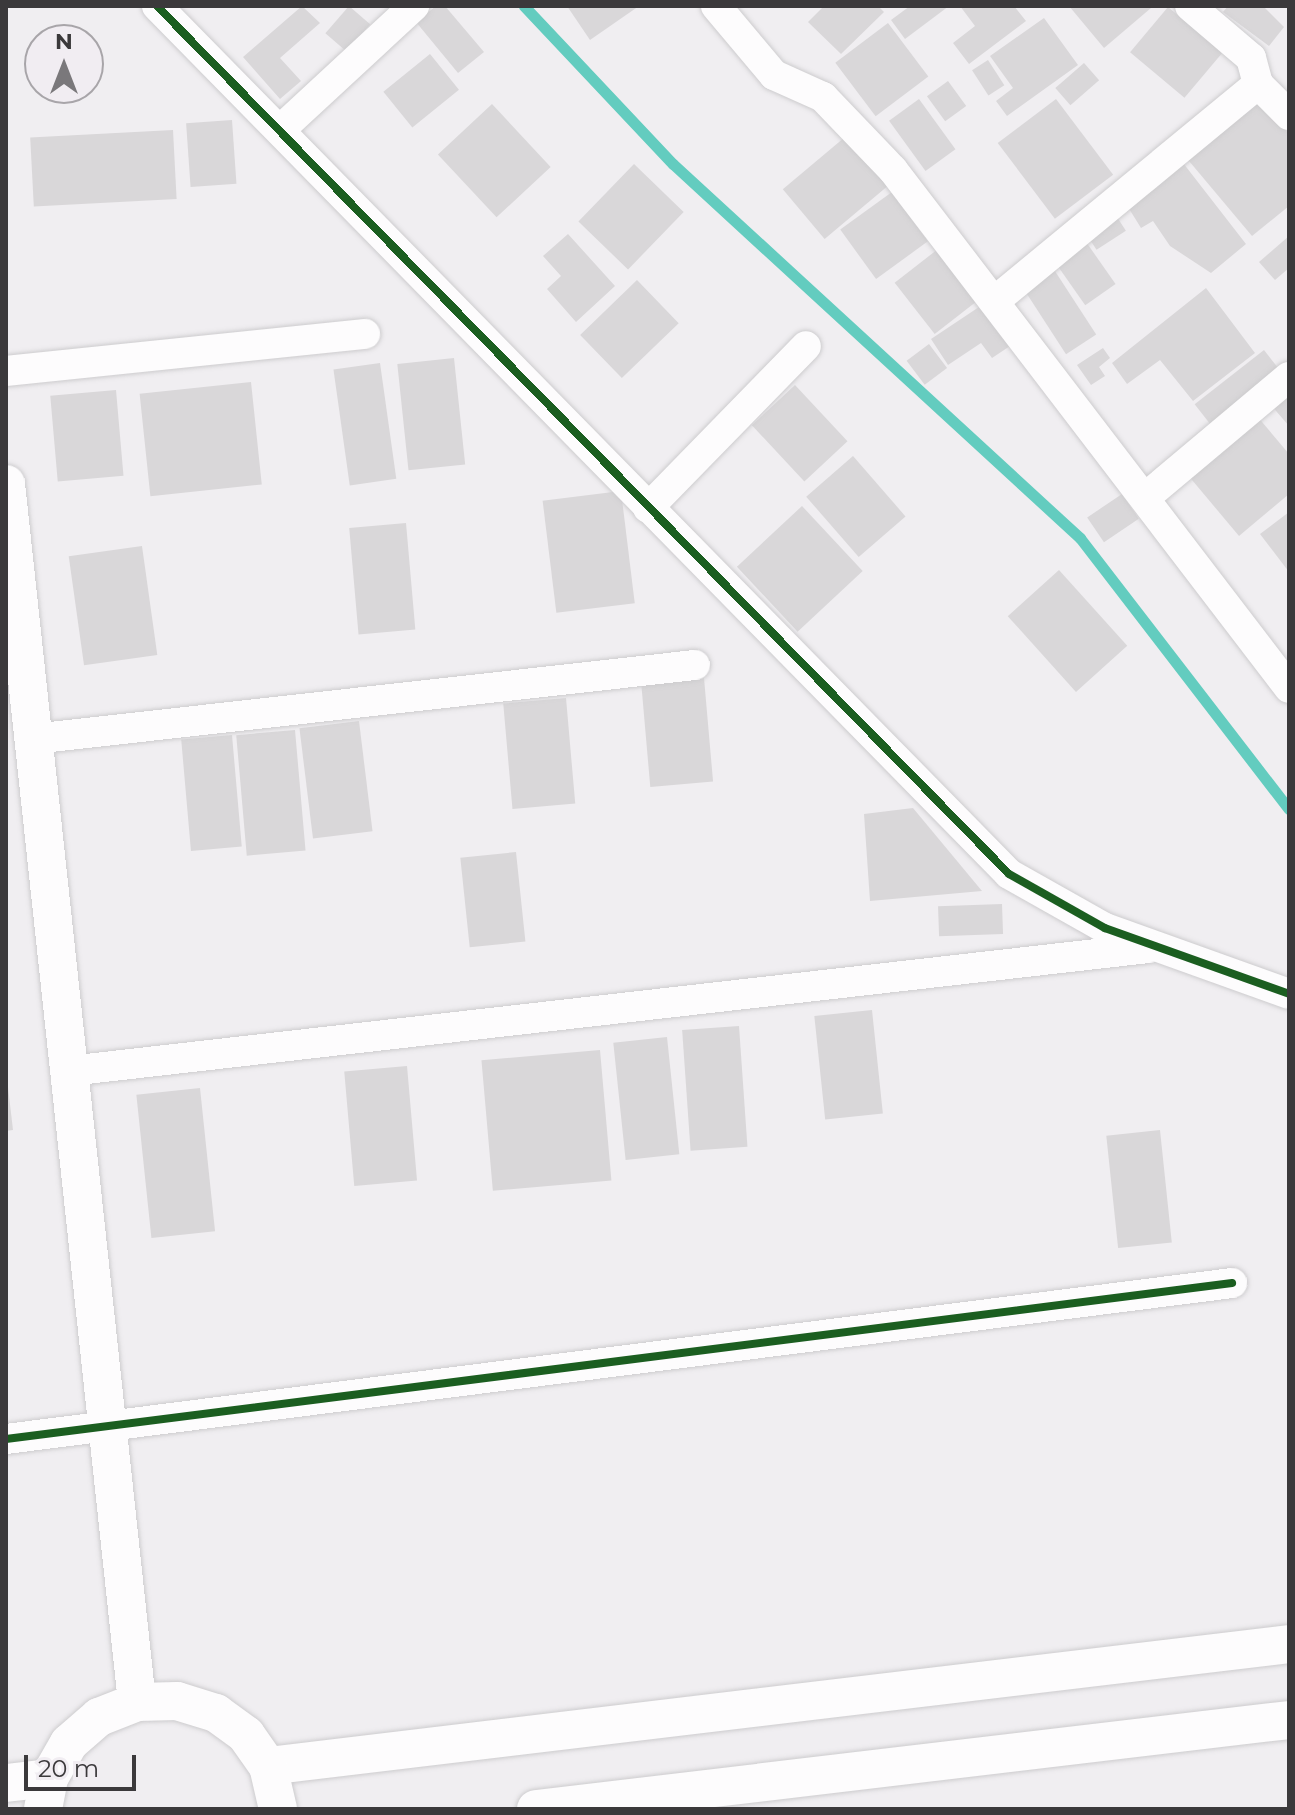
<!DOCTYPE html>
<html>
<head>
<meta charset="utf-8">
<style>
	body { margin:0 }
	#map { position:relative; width:1295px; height:1815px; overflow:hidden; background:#f0eef1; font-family:Montserrat,sans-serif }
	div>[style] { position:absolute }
	.stream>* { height:11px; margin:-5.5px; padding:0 5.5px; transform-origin:5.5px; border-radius:5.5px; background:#63ccbf }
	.building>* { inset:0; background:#d9d7d9; transform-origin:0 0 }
	.roads { filter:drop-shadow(0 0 2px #cdccce) drop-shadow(0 0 2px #cdccce) }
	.minor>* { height:30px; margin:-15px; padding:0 15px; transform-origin:15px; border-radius:15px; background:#fdfcfd }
	.tertiary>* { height:38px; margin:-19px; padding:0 19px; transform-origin:19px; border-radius:19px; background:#fdfcfd }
	.cycleway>* { height:8px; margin:-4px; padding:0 4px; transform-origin:4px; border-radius:4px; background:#1b5e20 }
	span { translate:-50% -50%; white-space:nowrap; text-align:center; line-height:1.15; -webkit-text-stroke:6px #f1edf2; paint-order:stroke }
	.frame { position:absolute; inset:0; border:8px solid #3b393b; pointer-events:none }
	.north { position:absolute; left:24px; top:24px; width:80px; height:80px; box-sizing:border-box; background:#f1edf2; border:2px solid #a8a5a9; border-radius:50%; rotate:0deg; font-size:22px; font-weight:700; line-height:32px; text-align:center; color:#3b393b }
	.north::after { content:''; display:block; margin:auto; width:28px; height:36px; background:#7a787b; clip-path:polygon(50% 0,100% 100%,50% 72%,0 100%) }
	.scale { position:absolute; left:24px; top:1755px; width:112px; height:36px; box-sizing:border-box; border:4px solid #3b393b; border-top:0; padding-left:10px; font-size:24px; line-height:28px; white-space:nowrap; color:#3b393b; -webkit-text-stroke:6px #f1edf2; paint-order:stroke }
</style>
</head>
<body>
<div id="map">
	<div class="stream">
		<div style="left:524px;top:6px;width:217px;rotate:46.7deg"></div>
		<div style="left:673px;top:164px;width:553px;rotate:42.58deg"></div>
		<div style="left:1080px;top:538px;width:342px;rotate:52.4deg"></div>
	</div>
	<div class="building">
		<div style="clip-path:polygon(302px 6px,320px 23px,280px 58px,301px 81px,280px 99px,243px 57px)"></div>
		<div style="left:349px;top:6px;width:28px;height:36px;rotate:41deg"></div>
		<div style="clip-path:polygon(436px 6px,445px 6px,484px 52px,458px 73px,416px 22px)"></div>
		<div style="clip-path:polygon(567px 6px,639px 6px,590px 40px)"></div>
		<div style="clip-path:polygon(824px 6px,878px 6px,884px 12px,841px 54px,808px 22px)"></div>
		<div style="clip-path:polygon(910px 6px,949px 6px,905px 39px,891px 20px)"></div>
		<div style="clip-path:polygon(960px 6px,1014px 6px,1026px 21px,969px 64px,953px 43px,975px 26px)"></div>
		<div style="clip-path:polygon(1069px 6px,1149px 6px,1151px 8px,1104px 48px)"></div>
		<div style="clip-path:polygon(1228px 6px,1263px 6px,1284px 27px,1269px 46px,1223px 12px)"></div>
		<div style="left:1168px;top:7px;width:71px;height:59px;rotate:40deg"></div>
		<div style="clip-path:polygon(1044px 18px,1078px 65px,1007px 116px,996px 101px,1013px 88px,990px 56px)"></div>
		<div style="left:888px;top:23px;width:67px;height:66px;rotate:53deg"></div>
		<div style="left:430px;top:54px;width:46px;height:60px;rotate:51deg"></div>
		<div style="left:988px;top:60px;width:30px;height:19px;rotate:57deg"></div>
		<div style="left:1084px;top:63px;width:23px;height:38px;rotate:49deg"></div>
		<div style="left:948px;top:81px;width:31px;height:26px;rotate:54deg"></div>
		<div style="clip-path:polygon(1256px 95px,1289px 134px,1289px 206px,1252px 236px,1184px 155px)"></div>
		<div style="left:919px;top:99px;width:62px;height:37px;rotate:54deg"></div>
		<div style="left:1056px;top:99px;width:95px;height:73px;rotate:53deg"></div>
		<div style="left:492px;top:104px;width:86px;height:74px;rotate:47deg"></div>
		<div style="left:232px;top:120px;width:64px;height:46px;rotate:86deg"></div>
		<div style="left:173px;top:130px;width:69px;height:143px;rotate:87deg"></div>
		<div style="left:851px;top:132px;width:65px;height:89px;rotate:50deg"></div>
		<div style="clip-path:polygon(1180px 159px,1246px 244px,1211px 273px,1170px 246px,1153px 221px,1141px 228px,1123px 199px)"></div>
		<div style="left:634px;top:164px;width:69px;height:80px;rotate:44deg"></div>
		<div style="left:892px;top:192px;width:61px;height:64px;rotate:54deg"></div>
		<div style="left:1115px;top:214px;width:20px;height:35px;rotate:57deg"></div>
		<div style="clip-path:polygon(568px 234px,615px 286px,576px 322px,547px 289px,561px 276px,543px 256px)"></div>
		<div style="clip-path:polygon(1289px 236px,1289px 268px,1275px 280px,1259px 262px)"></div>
		<div style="left:1084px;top:239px;width:55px;height:37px;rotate:55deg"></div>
		<div style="left:938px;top:249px;width:65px;height:55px;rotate:52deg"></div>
		<div style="left:1051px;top:265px;width:83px;height:36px;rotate:57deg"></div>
		<div style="left:637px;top:280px;width:60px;height:79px;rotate:46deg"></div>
		<div style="clip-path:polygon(1206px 288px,1255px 353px,1193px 401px,1160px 360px,1127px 384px,1112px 363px)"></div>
		<div style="clip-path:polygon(985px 303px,1013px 344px,992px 358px,981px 343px,948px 365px,931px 339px)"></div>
		<div style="left:929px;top:344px;width:30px;height:28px;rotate:53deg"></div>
		<div style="clip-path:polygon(1103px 348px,1110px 358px,1099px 367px,1105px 376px,1091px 385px,1077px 365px)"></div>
		<div style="left:1264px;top:350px;width:29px;height:88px;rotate:52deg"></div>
		<div style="left:454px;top:358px;width:107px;height:57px;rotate:84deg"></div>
		<div style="left:380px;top:363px;width:117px;height:47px;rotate:82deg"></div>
		<div style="left:251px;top:382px;width:103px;height:112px;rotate:84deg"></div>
		<div style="left:795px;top:385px;width:77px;height:59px;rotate:47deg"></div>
		<div style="clip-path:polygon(1289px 388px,1289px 426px,1270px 404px)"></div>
		<div style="left:116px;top:390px;width:86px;height:66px;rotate:85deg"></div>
		<div style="clip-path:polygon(1257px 416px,1289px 454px,1289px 494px,1239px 536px,1187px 474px)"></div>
		<div style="left:853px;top:456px;width:80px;height:62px;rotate:49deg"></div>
		<div style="left:621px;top:491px;width:113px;height:79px;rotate:83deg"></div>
		<div style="left:1122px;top:494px;width:30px;height:42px;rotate:56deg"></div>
		<div style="left:802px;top:506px;width:89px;height:89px;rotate:47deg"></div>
		<div style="clip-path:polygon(1289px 512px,1289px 572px,1260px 534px)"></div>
		<div style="left:406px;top:523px;width:107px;height:57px;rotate:85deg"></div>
		<div style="left:142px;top:546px;width:110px;height:74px;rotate:82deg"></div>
		<div style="left:1059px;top:570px;width:102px;height:69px;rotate:48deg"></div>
		<div style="left:704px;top:678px;width:104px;height:63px;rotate:85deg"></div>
		<div style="left:566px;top:698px;width:106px;height:63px;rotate:85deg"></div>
		<div style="left:359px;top:721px;width:111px;height:60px;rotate:83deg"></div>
		<div style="left:295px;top:730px;width:121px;height:59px;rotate:85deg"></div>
		<div style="left:232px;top:735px;width:112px;height:51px;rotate:85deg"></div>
		<div style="clip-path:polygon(913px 808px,982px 891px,870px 901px,864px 814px)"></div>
		<div style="left:516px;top:852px;width:90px;height:56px;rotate:84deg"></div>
		<div style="left:1002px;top:904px;width:30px;height:64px;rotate:88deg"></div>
		<div style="left:872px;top:1010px;width:104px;height:58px;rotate:84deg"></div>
		<div style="left:739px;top:1026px;width:121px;height:57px;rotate:86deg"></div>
		<div style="left:667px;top:1037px;width:118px;height:54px;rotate:84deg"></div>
		<div style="left:600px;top:1050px;width:131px;height:119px;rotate:85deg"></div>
		<div style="left:407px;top:1066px;width:115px;height:63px;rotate:85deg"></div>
		<div style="clip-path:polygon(6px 1070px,13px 1130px,6px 1131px)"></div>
		<div style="left:200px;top:1088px;width:144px;height:64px;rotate:84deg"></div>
		<div style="left:1160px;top:1130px;width:113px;height:54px;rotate:84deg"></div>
	</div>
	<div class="roads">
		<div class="minor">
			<div style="left:157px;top:6px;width:1216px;rotate:45.53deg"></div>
			<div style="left:1009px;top:874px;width:110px;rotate:29.4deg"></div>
			<div style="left:1105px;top:928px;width:195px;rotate:19.7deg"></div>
			<div style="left:716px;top:6px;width:90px;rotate:50deg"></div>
			<div style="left:774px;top:75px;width:54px;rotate:24.2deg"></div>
			<div style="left:823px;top:97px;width:101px;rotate:46.2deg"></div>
			<div style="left:893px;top:170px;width:652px;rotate:52.6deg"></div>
			<div style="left:1258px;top:84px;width:44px;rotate:45deg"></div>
			<div style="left:280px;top:130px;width:183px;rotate:-42.8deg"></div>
			<div style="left:996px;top:300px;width:340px;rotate:-39.5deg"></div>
			<div style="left:1258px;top:84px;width:27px;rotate:-105deg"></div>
			<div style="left:1251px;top:58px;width:80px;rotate:-139.6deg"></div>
			<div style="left:6px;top:371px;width:361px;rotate:-5.9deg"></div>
			<div style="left:1147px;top:496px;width:185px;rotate:-40deg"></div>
			<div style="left:648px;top:508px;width:226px;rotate:-45.7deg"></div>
			<div style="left:33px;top:739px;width:666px;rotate:-6.38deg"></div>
			<div style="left:69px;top:1071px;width:1086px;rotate:-6.5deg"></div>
			<div style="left:6px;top:1439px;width:1236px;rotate:-7.25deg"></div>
		</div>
		<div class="tertiary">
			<div style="left:6px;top:484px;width:1225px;rotate:83.86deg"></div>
			<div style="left:268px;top:1766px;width:1028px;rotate:-6.81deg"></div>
			<div style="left:6px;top:1783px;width:43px;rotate:-6.6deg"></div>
			<div style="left:43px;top:1809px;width:32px;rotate:-79deg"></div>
			<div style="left:49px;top:1778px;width:40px;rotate:-60.3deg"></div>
			<div style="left:69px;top:1743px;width:40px;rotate:-41deg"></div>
			<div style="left:99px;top:1717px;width:41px;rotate:-21.5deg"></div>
			<div style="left:137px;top:1702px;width:40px;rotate:-1.4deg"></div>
			<div style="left:177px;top:1701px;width:41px;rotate:17.1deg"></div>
			<div style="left:216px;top:1713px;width:37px;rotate:36deg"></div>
			<div style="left:246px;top:1735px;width:38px;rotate:55deg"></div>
			<div style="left:268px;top:1766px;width:44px;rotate:76.9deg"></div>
			<div style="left:536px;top:1809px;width:758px;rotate:-6.74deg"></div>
		</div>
	</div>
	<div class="cycleway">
		<div style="left:157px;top:6px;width:1216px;rotate:45.53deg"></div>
		<div style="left:1009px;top:874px;width:110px;rotate:29.4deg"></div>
		<div style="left:1105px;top:928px;width:195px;rotate:19.7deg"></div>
		<div style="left:6px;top:1439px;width:1236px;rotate:-7.25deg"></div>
	</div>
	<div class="frame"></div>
	<div class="north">N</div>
	<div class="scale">20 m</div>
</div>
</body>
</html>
